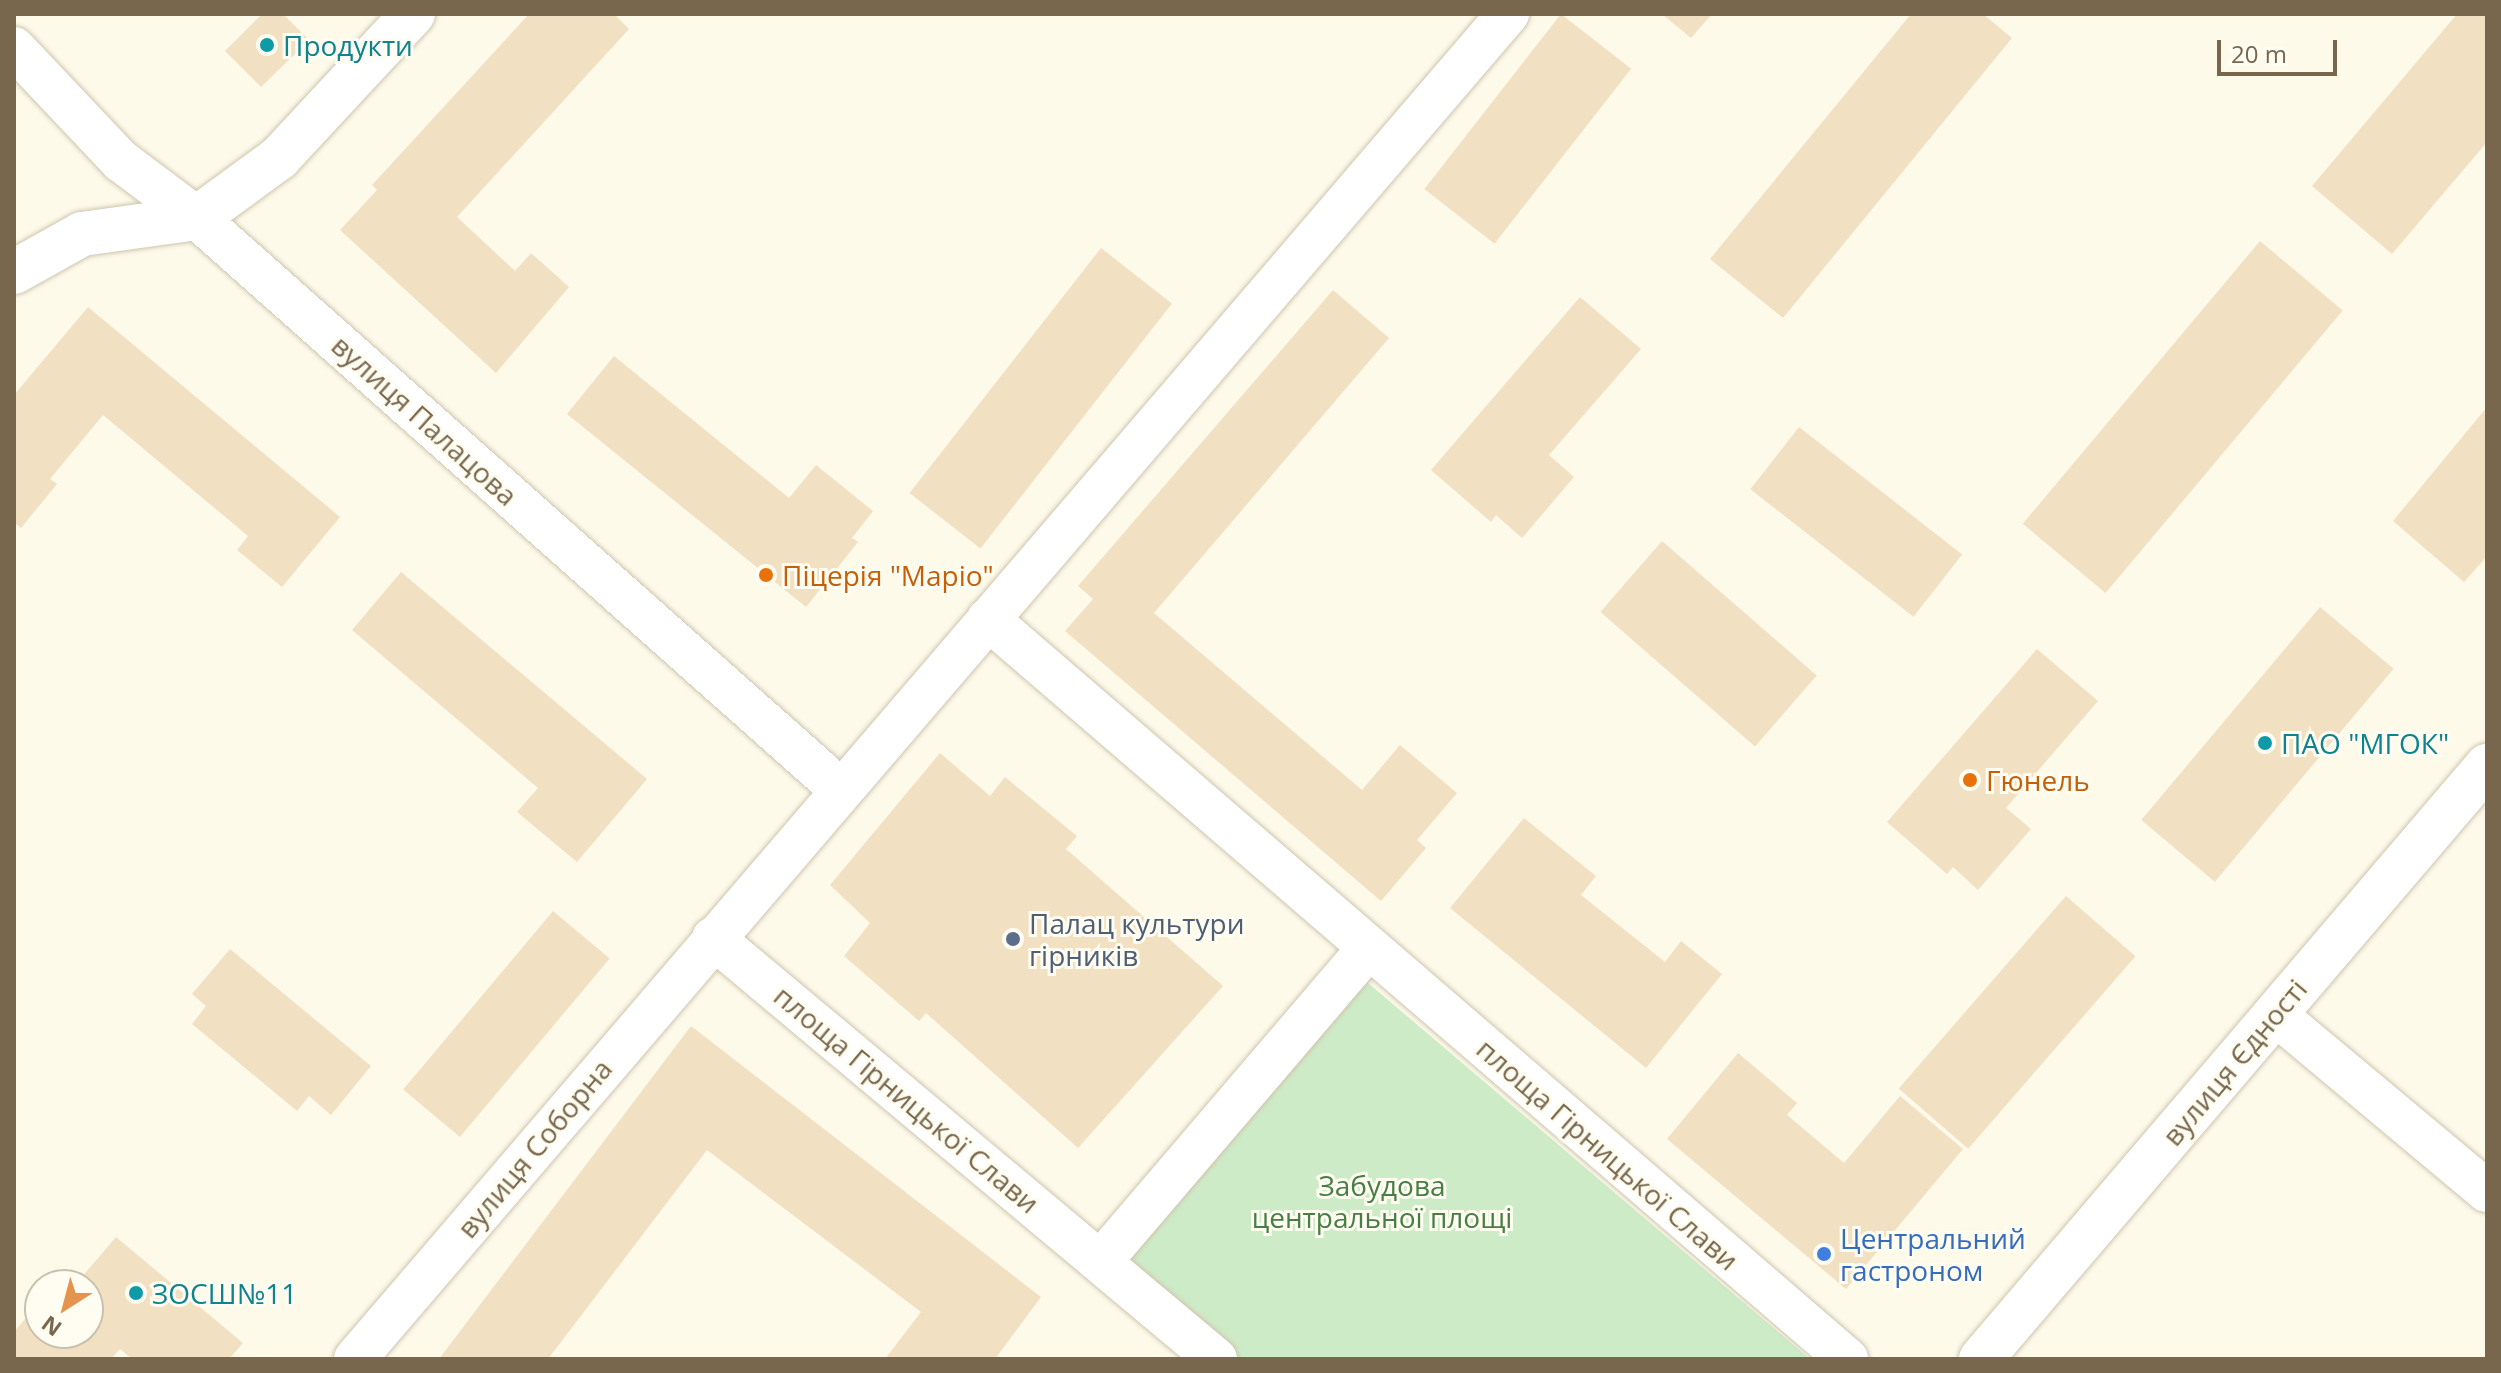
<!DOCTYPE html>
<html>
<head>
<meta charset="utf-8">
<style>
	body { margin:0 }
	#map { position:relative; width:2501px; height:1373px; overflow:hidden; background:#fdfaea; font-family:"Open Sans",sans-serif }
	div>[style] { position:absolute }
	.green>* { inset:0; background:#ceebc8 }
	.building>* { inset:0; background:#f2e0c2; transform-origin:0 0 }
	.roads { filter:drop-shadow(0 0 2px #cfc5af) drop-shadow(0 0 2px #cfc5af) }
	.minor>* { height:42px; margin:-21px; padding:0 21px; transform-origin:21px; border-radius:21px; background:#fff }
	.tertiary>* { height:44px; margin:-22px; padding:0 22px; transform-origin:22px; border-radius:22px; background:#fff }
	.dots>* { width:22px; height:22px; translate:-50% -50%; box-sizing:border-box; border:4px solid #fffdf1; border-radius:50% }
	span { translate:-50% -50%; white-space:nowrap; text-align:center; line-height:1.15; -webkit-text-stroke:6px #fffdf1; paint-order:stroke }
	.culture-label { font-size:28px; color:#0d838f }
	.left { translate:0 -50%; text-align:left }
	.street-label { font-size:28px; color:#78664d }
	.food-label { font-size:28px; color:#c56008 }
	.service-label { font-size:28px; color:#4e5e75 }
	.park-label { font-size:28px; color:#487e44 }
	.shop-label { font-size:28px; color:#366cbe }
	.frame { position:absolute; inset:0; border:16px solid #78664d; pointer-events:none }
	.north { position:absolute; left:24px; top:1269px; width:80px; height:80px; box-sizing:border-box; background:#fffdf1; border:2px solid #c9c1af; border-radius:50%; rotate:216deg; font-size:22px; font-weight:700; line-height:32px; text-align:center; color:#78664d }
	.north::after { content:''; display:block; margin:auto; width:28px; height:36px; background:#e59450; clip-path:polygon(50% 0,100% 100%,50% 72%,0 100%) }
	.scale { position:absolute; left:2217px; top:40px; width:120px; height:36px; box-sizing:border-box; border:4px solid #78664d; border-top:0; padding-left:10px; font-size:24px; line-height:28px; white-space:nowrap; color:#78664d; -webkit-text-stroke:6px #fffdf1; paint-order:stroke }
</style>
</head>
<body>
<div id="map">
	<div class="green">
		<div style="clip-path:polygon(1367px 982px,1810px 1359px,1240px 1359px,1123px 1258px)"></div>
	</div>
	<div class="building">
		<div style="clip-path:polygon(262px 14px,283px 14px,309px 40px,261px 87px,225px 51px)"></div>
		<div style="clip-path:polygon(529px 14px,614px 14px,629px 29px,457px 217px,515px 271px,531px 253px,569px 287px,496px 373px,340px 230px,377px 190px,372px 185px)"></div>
		<div style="left:1561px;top:14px;width:89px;height:222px;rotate:38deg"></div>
		<div style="clip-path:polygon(1662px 14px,1712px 14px,1691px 38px)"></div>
		<div style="clip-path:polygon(1911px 14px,1983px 14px,2012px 38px,1783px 318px,1710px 259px)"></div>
		<div style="clip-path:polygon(2457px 14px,2487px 14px,2487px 142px,2392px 254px,2312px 186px)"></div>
		<div style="left:2260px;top:241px;width:108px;height:369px;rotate:40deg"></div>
		<div style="left:1101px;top:248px;width:90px;height:311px;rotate:38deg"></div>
		<div style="clip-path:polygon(1333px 290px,1389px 338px,1154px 613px,1362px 790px,1400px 745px,1457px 793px,1417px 840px,1426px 848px,1381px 901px,1065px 631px,1093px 599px,1078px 586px)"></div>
		<div style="clip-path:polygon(1580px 297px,1641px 349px,1549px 455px,1574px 477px,1522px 538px,1496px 515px,1491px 522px,1431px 470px)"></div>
		<div style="clip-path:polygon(88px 307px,340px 517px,282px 587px,237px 550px,248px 536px,103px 415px,50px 479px,57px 484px,21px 528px,14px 522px,14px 395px)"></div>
		<div style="clip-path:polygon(614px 356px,789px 498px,816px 465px,873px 511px,852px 538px,858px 542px,806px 607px,567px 414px)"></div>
		<div style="clip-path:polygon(2487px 407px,2487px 556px,2464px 582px,2393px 521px)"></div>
		<div style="left:1799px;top:427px;width:207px;height:79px;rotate:38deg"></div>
		<div style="left:1662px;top:541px;width:205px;height:94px;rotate:41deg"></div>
		<div style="clip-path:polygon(401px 572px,647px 779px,577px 862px,517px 812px,538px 788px,352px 630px)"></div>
		<div style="left:2320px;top:607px;width:96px;height:278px;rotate:40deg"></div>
		<div style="clip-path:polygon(2037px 649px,2098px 701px,2006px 808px,2031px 829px,1978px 890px,1953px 867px,1947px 874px,1887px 822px)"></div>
		<div style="clip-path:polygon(940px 753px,990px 796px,1005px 777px,1077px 836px,1066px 849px,1223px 986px,1078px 1148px,926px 1013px,919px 1021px,844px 956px,870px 923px,830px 885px)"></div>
		<div style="clip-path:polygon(1524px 818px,1596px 876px,1581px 895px,1665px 962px,1681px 941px,1722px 974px,1646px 1068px,1450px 908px)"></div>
		<div style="left:2066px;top:896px;width:92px;height:255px;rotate:41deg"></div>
		<div style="left:553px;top:911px;width:74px;height:233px;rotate:40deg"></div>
		<div style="clip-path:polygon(230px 949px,371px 1066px,331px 1115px,309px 1096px,297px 1111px,192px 1024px,206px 1006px,192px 994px)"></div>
		<div style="clip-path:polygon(691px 1026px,1041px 1297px,995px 1359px,885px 1359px,921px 1312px,707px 1150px,548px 1359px,439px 1359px)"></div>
		<div style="clip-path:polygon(1738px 1053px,1797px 1103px,1787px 1115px,1844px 1163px,1900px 1096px,1963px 1149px,1846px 1289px,1667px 1139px)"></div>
		<div style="clip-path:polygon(116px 1237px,243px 1343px,229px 1359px,132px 1359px,120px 1349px,111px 1359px,14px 1359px,14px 1332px,40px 1301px,40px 1333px,88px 1333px,88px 1285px,75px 1285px)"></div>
	</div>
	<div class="roads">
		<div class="minor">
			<div style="left:14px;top:48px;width:156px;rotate:46.6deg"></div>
			<div style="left:121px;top:161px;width:95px;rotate:36.9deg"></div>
			<div style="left:197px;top:218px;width:860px;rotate:41.61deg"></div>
			<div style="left:988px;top:619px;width:1134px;rotate:40.74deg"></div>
			<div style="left:713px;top:938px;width:656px;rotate:39.93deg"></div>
			<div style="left:2275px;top:1014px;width:276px;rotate:39.9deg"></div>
			<div style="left:1102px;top:1260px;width:409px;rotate:-49.5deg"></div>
			<div style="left:355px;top:1359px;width:1772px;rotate:-49.4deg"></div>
		</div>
		<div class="tertiary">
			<div style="left:14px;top:272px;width:78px;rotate:-29.2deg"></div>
			<div style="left:82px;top:234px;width:116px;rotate:-7.9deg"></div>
			<div style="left:197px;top:218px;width:102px;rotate:-36.2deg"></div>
			<div style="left:279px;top:158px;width:197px;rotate:-47.1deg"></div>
			<div style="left:1981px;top:1359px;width:780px;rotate:-49.53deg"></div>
		</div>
	</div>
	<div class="dots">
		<div style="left:267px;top:45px;background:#0f9aa8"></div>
		<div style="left:766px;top:575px;background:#e8710a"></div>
		<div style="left:2265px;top:743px;background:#0f9aa8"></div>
		<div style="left:1970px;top:780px;background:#e8710a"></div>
		<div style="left:1013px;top:939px;background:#5c6f8a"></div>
		<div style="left:1824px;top:1254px;background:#3f7fe0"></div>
		<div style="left:136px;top:1293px;background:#0f9aa8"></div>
	</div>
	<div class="culture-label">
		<span class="left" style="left:283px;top:45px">Продукти</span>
		<span class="left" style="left:2281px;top:743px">ПАО "МГОК"</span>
		<span class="left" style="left:152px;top:1293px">ЗОСШ№11</span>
	</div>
	<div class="street-label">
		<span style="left:425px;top:420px;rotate:42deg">вулиця Палацова</span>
		<span style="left:2234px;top:1062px;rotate:-50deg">вулиця Єдності</span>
		<span style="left:907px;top:1099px;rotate:40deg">площа Гірницької Слави</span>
		<span style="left:534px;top:1148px;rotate:-50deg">вулиця Соборна</span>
		<span style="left:1608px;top:1154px;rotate:41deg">площа Гірницької Слави</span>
	</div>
	<div class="food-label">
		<span class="left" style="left:782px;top:575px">Піцерія "Маріо"</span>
		<span class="left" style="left:1986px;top:780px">Гюнель</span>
	</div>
	<div class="service-label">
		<span class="left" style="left:1029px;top:939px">Палац культури<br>гірників</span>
	</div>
	<div class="park-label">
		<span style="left:1382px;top:1201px">Забудова<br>центральної площі</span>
	</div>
	<div class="shop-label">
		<span class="left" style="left:1840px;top:1254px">Центральний<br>гастроном</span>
	</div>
	<div class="frame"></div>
	<div class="north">N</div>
	<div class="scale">20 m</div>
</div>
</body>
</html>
